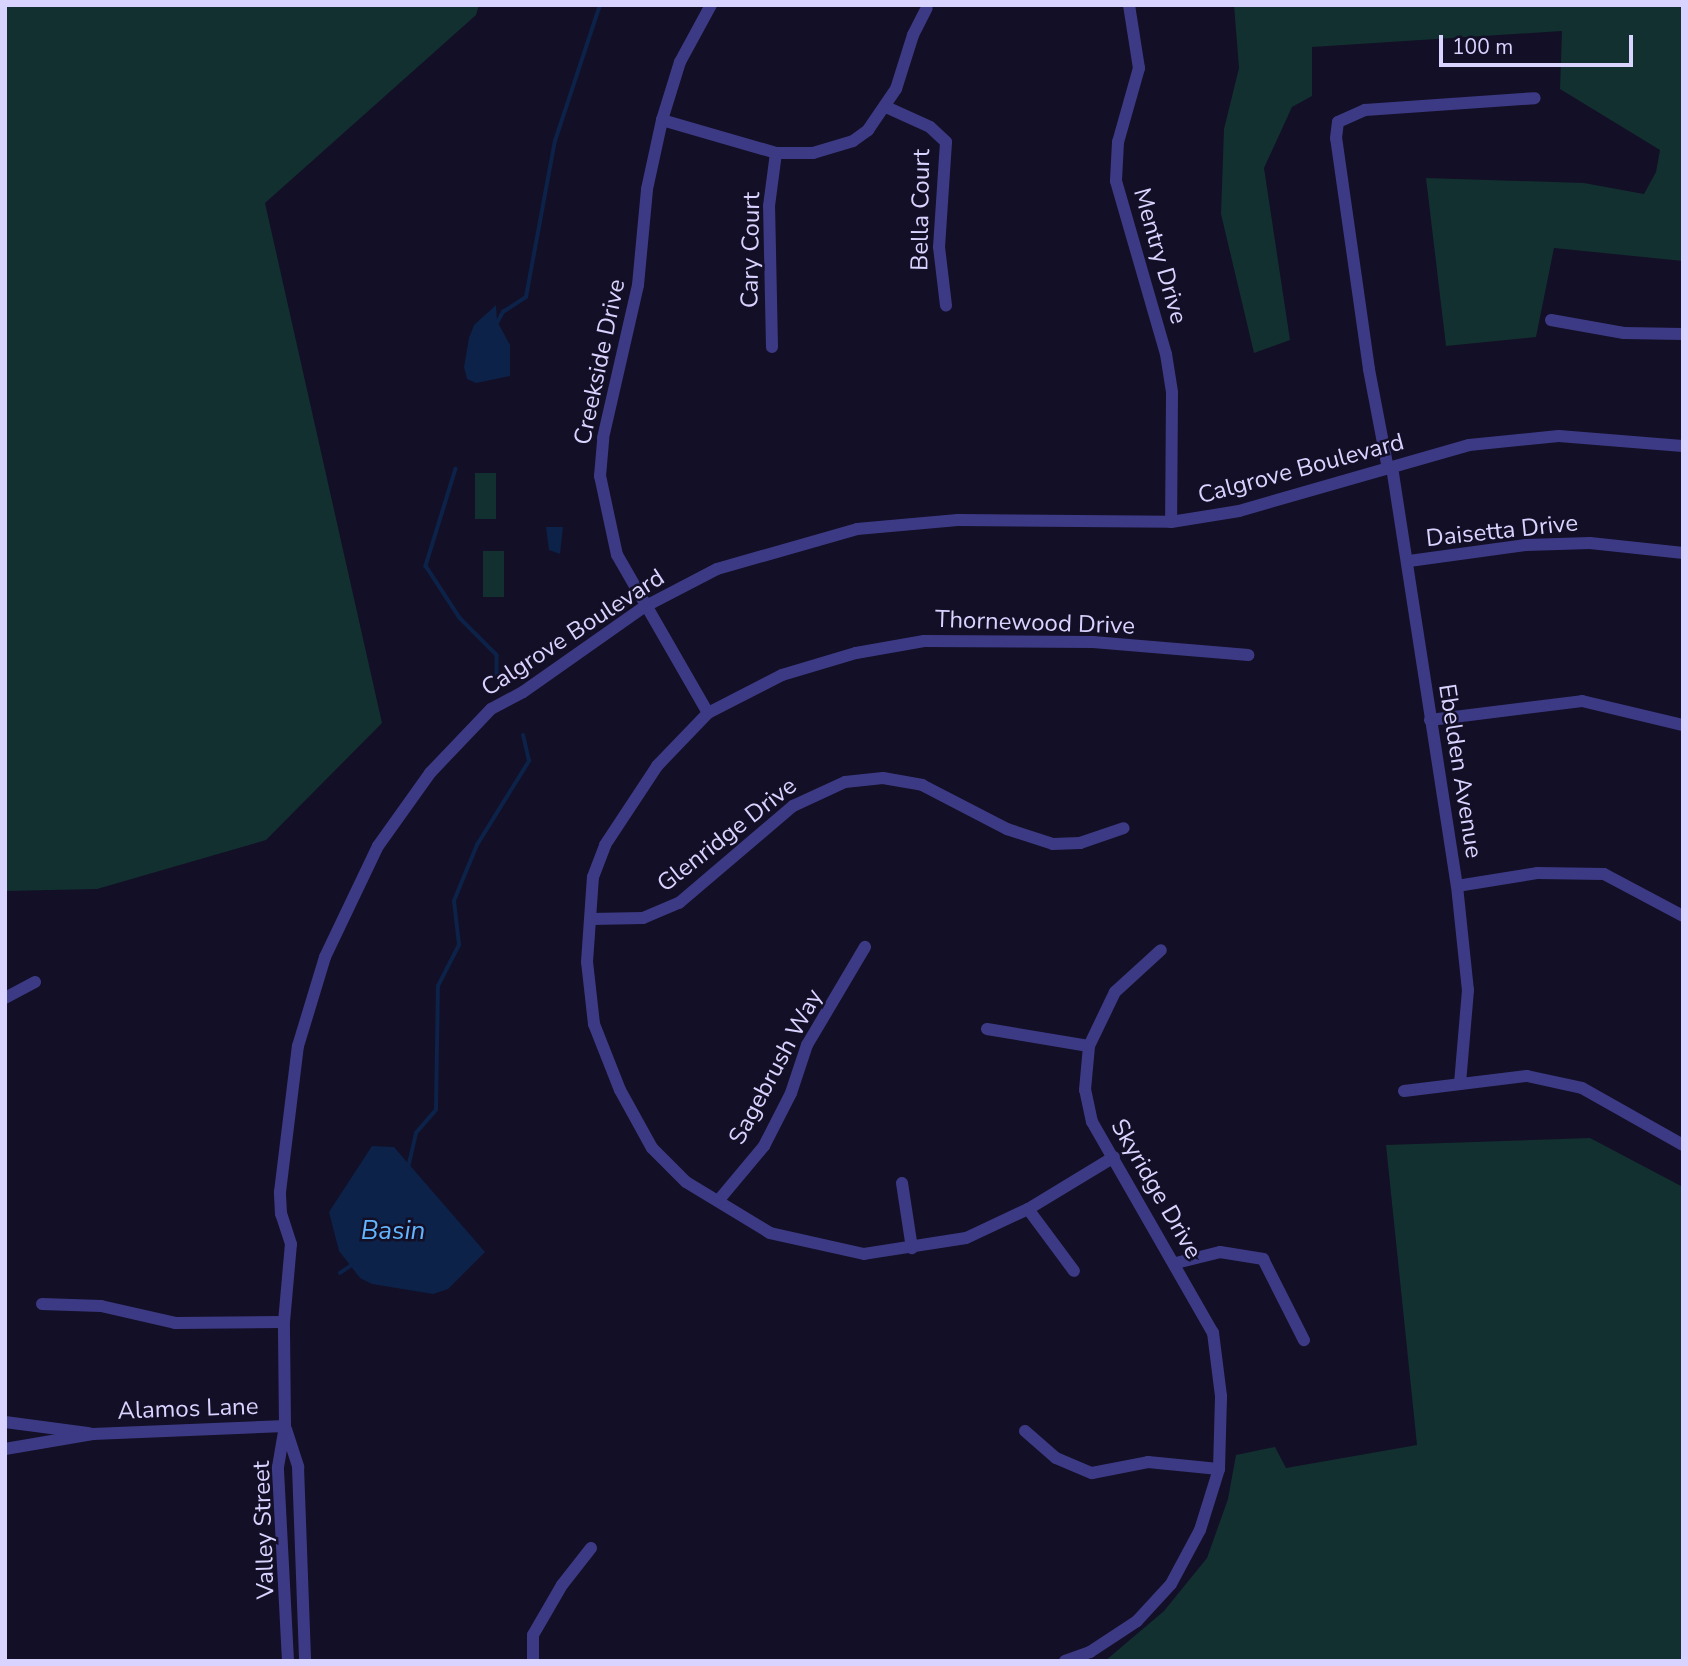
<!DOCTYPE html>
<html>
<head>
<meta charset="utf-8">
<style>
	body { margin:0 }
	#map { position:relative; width:1688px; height:1666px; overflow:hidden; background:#130f26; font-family:"Nunito Sans",sans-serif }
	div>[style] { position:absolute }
	.green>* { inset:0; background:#12302f; transform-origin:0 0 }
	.water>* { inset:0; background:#0c2248 }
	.stream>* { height:3.5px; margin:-1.75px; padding:0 1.75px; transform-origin:1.75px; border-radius:1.75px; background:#0c2248 }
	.minor>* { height:12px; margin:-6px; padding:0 6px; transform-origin:6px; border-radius:6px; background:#3d3a85 }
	span { translate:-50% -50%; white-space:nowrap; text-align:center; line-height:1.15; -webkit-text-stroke:5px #130f26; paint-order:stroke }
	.street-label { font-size:24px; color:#d9d4ff }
	.water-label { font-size:26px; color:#62b6ff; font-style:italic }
	.frame { position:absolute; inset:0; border:7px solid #d9d4ff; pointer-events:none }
	.scale { position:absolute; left:1439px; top:35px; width:194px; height:32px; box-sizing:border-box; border:4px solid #d9d4ff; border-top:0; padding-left:9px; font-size:21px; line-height:24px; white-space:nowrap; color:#d9d4ff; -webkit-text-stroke:5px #130f26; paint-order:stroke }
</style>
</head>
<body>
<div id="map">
	<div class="green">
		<div style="clip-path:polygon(5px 5px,479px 5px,476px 15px,265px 203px,382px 723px,266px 840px,97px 889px,5px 891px)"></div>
		<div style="clip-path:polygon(1234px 5px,1683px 5px,1683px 261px,1554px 248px,1536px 337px,1446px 346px,1426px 178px,1584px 183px,1644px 194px,1656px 172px,1660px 150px,1560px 89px,1562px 31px,1312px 47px,1312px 96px,1292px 107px,1264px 168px,1290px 340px,1254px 353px,1221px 214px,1224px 129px,1239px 68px)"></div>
		<div style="left:475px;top:473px;width:21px;height:46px"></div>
		<div style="left:483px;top:551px;width:21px;height:46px"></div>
		<div style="clip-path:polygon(1590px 1138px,1683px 1187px,1683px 1661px,1105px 1661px,1164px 1611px,1207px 1558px,1228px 1499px,1236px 1455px,1275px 1447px,1286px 1468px,1417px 1445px,1386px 1145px)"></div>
	</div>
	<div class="water">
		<div style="clip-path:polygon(496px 305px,497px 321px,510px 345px,510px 376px,476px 383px,467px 379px,464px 367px,469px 338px,474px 325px)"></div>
		<div style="clip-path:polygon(546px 527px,563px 527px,560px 554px,549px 550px)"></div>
		<div style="clip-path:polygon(372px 1146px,394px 1147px,485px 1252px,448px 1289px,433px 1294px,372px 1284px,360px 1278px,339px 1251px,329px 1212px)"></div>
	</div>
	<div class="stream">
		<div style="left:496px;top:325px;width:15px;rotate:-62deg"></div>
		<div style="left:503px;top:312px;width:27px;rotate:-33deg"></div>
		<div style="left:526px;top:297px;width:159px;rotate:-79.5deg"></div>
		<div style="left:555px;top:141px;width:143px;rotate:-71.7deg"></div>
		<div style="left:456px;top:469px;width:102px;rotate:107.2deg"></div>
		<div style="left:426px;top:566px;width:62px;rotate:56.8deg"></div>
		<div style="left:460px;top:618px;width:52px;rotate:45deg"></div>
		<div style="left:497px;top:655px;width:23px;rotate:90deg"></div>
		<div style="left:408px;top:1168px;width:36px;rotate:-77deg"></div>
		<div style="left:416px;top:1133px;width:30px;rotate:-49deg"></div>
		<div style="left:436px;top:1110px;width:124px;rotate:-89.1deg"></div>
		<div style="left:438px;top:986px;width:46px;rotate:-62.9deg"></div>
		<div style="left:459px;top:945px;width:44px;rotate:-96.5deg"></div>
		<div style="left:454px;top:901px;width:61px;rotate:-67.7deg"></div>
		<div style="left:477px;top:845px;width:99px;rotate:-58.2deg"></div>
		<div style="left:529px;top:761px;width:26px;rotate:-103deg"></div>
		<div style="left:340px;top:1273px;width:14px;rotate:-34deg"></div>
	</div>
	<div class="minor">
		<div style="left:1129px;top:5px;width:64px;rotate:81deg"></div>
		<div style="left:1139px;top:68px;width:77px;rotate:105.8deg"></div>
		<div style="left:1118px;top:142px;width:39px;rotate:93deg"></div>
		<div style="left:1116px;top:181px;width:180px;rotate:73.9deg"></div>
		<div style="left:1166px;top:354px;width:39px;rotate:81deg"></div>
		<div style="left:1172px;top:393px;width:129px;rotate:90.4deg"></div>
		<div style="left:886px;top:107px;width:48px;rotate:24.4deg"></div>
		<div style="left:930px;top:127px;width:22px;rotate:43deg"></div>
		<div style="left:946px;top:142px;width:105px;rotate:93.8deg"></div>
		<div style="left:939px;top:247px;width:59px;rotate:83.2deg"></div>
		<div style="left:662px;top:120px;width:119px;rotate:16.1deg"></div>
		<div style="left:776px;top:153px;width:37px"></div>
		<div style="left:813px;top:153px;width:42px;rotate:-16.7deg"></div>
		<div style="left:853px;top:141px;width:19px;rotate:-36deg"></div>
		<div style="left:868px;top:130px;width:50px;rotate:-55.7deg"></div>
		<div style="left:896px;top:89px;width:57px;rotate:-72.5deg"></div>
		<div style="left:913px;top:35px;width:30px;rotate:-63deg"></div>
		<div style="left:1551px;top:320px;width:74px;rotate:10.1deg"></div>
		<div style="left:1624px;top:333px;width:59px;rotate:1deg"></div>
		<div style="left:772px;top:347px;width:141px;rotate:-91.2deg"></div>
		<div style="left:769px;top:206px;width:53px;rotate:-82.5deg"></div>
		<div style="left:1392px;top:467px;width:424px;rotate:81.2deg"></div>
		<div style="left:1457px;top:886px;width:105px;rotate:84deg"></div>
		<div style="left:1468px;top:990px;width:94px;rotate:94.9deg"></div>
		<div style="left:1388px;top:469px;width:102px;rotate:-100.8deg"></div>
		<div style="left:1369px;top:369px;width:233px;rotate:-98.1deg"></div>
		<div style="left:1336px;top:138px;width:16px;rotate:-83deg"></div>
		<div style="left:1338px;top:122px;width:30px;rotate:-24deg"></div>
		<div style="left:1365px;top:110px;width:170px;rotate:-4deg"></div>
		<div style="left:1409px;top:561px;width:118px;rotate:-7.8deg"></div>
		<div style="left:1526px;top:545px;width:64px;rotate:-1.8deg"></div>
		<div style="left:1590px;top:543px;width:94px;rotate:6.1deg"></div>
		<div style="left:708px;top:713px;width:182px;rotate:-119.9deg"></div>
		<div style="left:617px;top:555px;width:81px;rotate:-102.1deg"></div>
		<div style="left:600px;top:476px;width:38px;rotate:-85deg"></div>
		<div style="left:603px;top:438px;width:157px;rotate:-77.1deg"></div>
		<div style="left:638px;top:285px;width:96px;rotate:-84.6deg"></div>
		<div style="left:647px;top:189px;width:71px;rotate:-77.7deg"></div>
		<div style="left:662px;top:120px;width:61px;rotate:-72.8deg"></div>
		<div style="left:680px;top:62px;width:65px;rotate:-61.5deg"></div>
		<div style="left:1430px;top:720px;width:153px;rotate:-7.1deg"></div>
		<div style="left:1582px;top:701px;width:104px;rotate:13.4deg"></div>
		<div style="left:1457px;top:886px;width:81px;rotate:-9.2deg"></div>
		<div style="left:1537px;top:873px;width:67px;rotate:0.9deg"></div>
		<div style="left:1604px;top:874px;width:89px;rotate:28deg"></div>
		<div style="left:591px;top:919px;width:52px;rotate:-1.1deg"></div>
		<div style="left:643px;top:918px;width:39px;rotate:-23deg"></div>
		<div style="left:679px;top:903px;width:150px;rotate:-40.4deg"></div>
		<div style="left:793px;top:806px;width:57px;rotate:-24.8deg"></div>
		<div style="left:845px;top:782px;width:38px;rotate:-6deg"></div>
		<div style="left:883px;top:778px;width:40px;rotate:10deg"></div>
		<div style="left:922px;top:785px;width:96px;rotate:27.4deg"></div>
		<div style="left:1007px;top:829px;width:48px;rotate:18.1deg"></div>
		<div style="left:1053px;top:844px;width:27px;rotate:-2deg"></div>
		<div style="left:1080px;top:843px;width:46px;rotate:-18.8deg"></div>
		<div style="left:5px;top:998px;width:34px;rotate:-28deg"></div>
		<div style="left:987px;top:1029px;width:103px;rotate:9.5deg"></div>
		<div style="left:1404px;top:1091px;width:124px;rotate:-7deg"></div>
		<div style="left:1527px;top:1076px;width:56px;rotate:12.3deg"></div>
		<div style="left:1582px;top:1088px;width:116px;rotate:29.4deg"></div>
		<div style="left:1114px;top:1157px;width:100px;rotate:148.8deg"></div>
		<div style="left:1028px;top:1209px;width:68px;rotate:154.9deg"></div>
		<div style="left:966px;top:1238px;width:103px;rotate:171.1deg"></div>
		<div style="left:864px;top:1254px;width:96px;rotate:-167.4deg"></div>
		<div style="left:770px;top:1233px;width:98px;rotate:-148.7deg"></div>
		<div style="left:686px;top:1182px;width:48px;rotate:-135deg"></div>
		<div style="left:652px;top:1148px;width:66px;rotate:-118.9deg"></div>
		<div style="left:620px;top:1090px;width:71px;rotate:-111.5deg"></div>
		<div style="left:594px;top:1024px;width:62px;rotate:-96.4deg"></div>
		<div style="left:587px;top:962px;width:85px;rotate:-86deg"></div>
		<div style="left:593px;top:877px;width:34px;rotate:-69deg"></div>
		<div style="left:605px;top:845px;width:95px;rotate:-56.6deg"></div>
		<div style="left:657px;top:766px;width:74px;rotate:-46.1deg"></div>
		<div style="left:708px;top:713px;width:83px;rotate:-27.2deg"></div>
		<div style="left:782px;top:675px;width:77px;rotate:-16.6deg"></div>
		<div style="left:856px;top:653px;width:69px;rotate:-10deg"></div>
		<div style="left:924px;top:641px;width:169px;rotate:0.3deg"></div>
		<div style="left:1093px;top:642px;width:156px;rotate:4.8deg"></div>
		<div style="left:902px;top:1183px;width:66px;rotate:81.3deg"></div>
		<div style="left:718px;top:1201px;width:72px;rotate:-50.1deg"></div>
		<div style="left:764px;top:1146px;width:59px;rotate:-63deg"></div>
		<div style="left:791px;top:1093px;width:51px;rotate:-71.6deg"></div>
		<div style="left:807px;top:1045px;width:114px;rotate:-59.4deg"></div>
		<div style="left:1028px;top:1209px;width:77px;rotate:53.4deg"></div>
		<div style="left:1176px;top:1263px;width:45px;rotate:-14deg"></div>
		<div style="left:1220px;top:1252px;width:44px;rotate:9.2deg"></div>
		<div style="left:1263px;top:1259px;width:91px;rotate:63.2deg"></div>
		<div style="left:42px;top:1304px;width:59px;rotate:1.9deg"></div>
		<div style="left:101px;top:1306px;width:76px;rotate:12.9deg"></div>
		<div style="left:175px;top:1323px;width:109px;rotate:-0.5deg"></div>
		<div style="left:5px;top:1422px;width:85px;rotate:7.5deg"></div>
		<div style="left:286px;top:1429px;width:40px;rotate:72deg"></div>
		<div style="left:298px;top:1467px;width:194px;rotate:87.9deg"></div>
		<div style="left:1025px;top:1431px;width:41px;rotate:41.1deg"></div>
		<div style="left:1056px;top:1458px;width:39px;rotate:23deg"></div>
		<div style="left:1092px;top:1473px;width:57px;rotate:-11.1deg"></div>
		<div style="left:1148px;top:1462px;width:71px;rotate:5.6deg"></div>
		<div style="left:5px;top:1449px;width:89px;rotate:-9.7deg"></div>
		<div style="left:93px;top:1434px;width:192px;rotate:-2.4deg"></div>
		<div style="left:288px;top:1661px;width:194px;rotate:-93deg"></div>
		<div style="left:278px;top:1467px;width:42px;rotate:-80.3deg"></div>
		<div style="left:285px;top:1426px;width:104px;rotate:-90.6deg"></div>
		<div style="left:284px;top:1322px;width:78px;rotate:-84.9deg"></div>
		<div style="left:291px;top:1244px;width:32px;rotate:-108deg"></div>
		<div style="left:281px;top:1214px;width:22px;rotate:-93deg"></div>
		<div style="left:280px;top:1192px;width:147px;rotate:-83deg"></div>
		<div style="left:298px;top:1046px;width:93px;rotate:-73.1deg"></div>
		<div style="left:325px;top:957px;width:123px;rotate:-64.5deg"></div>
		<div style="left:378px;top:846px;width:90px;rotate:-54.5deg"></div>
		<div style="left:430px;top:773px;width:88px;rotate:-46.4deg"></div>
		<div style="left:491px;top:709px;width:36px;rotate:-28deg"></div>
		<div style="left:523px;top:692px;width:148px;rotate:-35.1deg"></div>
		<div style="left:644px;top:607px;width:82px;rotate:-27.5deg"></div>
		<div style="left:717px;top:569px;width:146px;rotate:-15.9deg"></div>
		<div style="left:857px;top:529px;width:101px;rotate:-5.1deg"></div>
		<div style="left:958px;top:520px;width:213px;rotate:0.5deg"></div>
		<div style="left:1171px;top:522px;width:69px;rotate:-9.2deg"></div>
		<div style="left:1239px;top:511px;width:239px;rotate:-16deg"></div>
		<div style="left:1469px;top:445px;width:90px;rotate:-5.7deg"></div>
		<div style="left:1559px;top:436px;width:124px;rotate:4.6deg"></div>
		<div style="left:533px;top:1661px;width:26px;rotate:-90deg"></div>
		<div style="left:533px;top:1635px;width:58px;rotate:-59.9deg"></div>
		<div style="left:562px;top:1585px;width:47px;rotate:-51.9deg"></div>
		<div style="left:1065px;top:1661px;width:27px;rotate:-20deg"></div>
		<div style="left:1090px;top:1652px;width:56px;rotate:-33.4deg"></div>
		<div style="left:1137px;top:1621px;width:50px;rotate:-47.4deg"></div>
		<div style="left:1171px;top:1584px;width:61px;rotate:-61.8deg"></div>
		<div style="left:1200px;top:1530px;width:64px;rotate:-72.7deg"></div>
		<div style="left:1219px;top:1469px;width:73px;rotate:-88.4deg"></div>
		<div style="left:1221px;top:1396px;width:64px;rotate:-97.2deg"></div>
		<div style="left:1213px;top:1333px;width:243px;rotate:-119.8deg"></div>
		<div style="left:1092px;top:1122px;width:33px;rotate:-102deg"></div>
		<div style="left:1085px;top:1090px;width:44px;rotate:-84.8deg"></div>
		<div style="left:1089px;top:1046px;width:60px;rotate:-64.3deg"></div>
		<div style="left:1115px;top:992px;width:62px;rotate:-42.4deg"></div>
	</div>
	<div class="street-label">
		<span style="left:921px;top:210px;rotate:-89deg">Bella Court</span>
		<span style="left:751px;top:250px;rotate:-89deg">Cary Court</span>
		<span style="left:1160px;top:256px;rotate:74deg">Mentry Drive</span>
		<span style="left:600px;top:362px;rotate:-78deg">Creekside Drive</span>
		<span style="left:1301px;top:469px;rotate:-15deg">Calgrove Boulevard</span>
		<span style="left:1502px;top:531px;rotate:-6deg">Daisetta Drive</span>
		<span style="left:1035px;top:623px;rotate:2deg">Thornewood Drive</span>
		<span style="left:573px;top:633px;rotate:-33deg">Calgrove Boulevard</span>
		<span style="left:1460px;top:771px;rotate:81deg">Ebelden Avenue</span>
		<span style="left:727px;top:835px;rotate:-38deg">Glenridge Drive</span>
		<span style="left:776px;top:1067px;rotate:-62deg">Sagebrush Way</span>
		<span style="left:1156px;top:1189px;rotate:60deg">Skyridge Drive</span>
		<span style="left:188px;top:1409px;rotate:-2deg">Alamos Lane</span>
		<span style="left:264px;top:1530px;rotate:-92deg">Valley Street</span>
	</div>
	<div class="water-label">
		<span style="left:393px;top:1231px">Basin</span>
	</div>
	<div class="frame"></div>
	<div class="scale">100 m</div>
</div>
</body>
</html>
